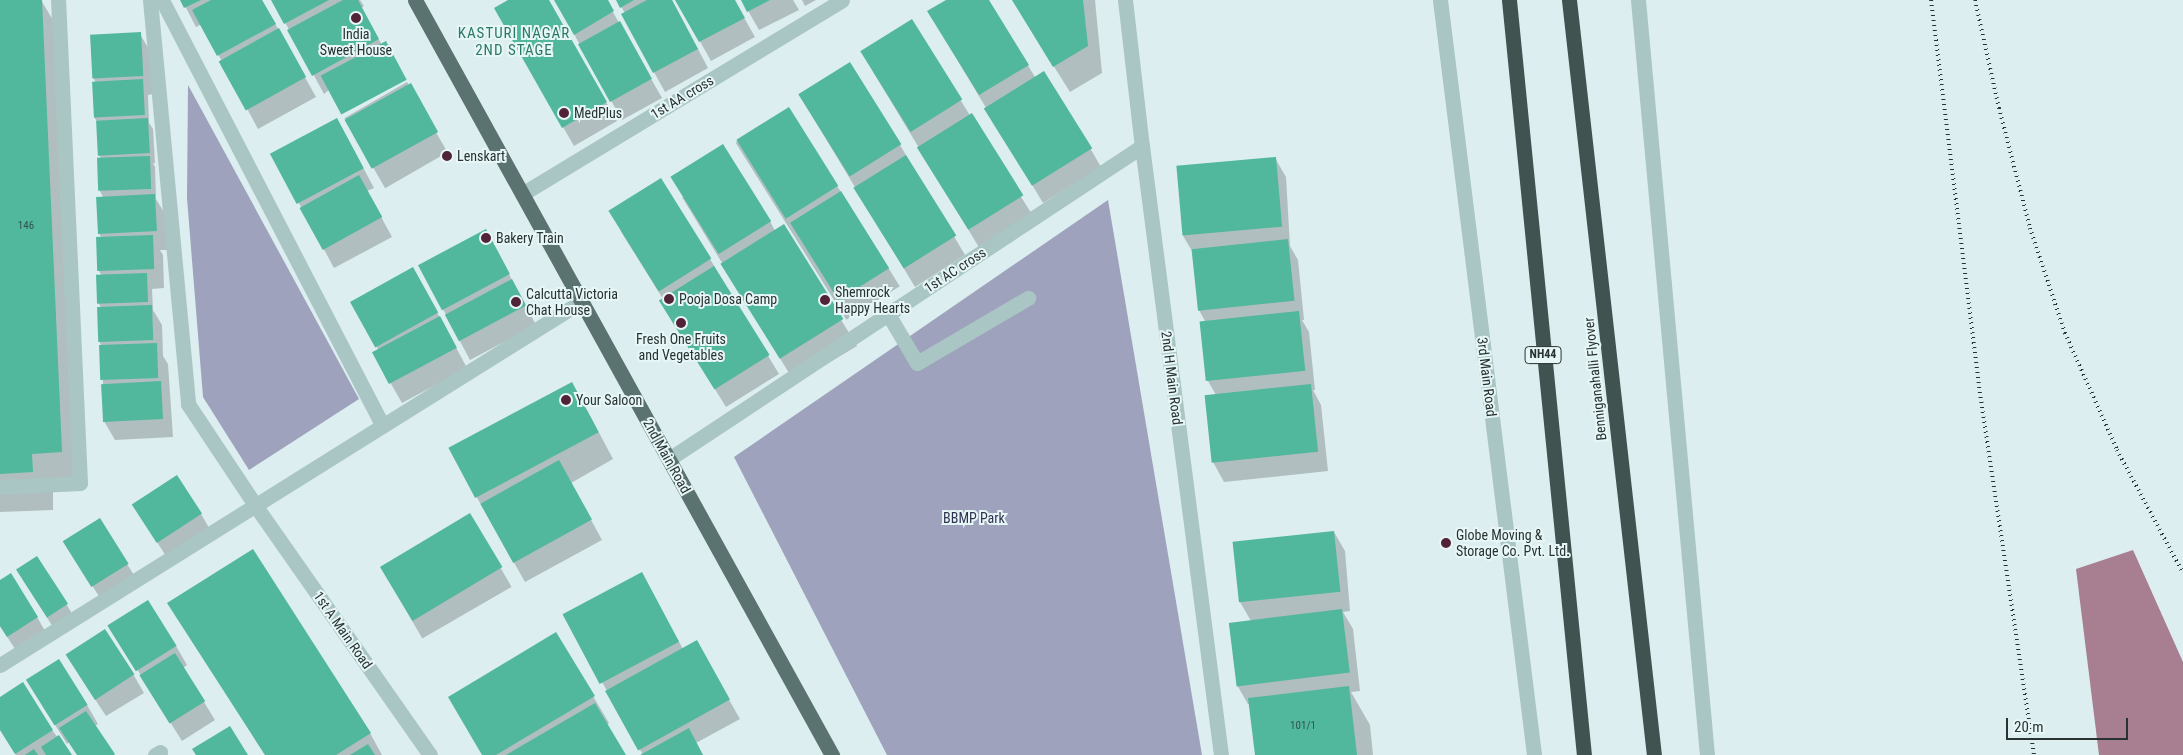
<!DOCTYPE html>
<html>
<head>
<meta charset="utf-8">
<style>
	body { margin:0 }
	#map { position:relative; width:2183px; height:755px; overflow:hidden; background:#dceeef; font-family:"Roboto Condensed",sans-serif }
	div>[style] { position:absolute }
	.green>* { inset:0; background:#9ea2bc }
	.water>* { inset:0; background:#a87e91 }
	.shadow>* { inset:0; background:#0003; transform-origin:0 0 }
	.building>* { inset:0; background:#51b79d; transform-origin:0 0 }
	.minor>* { height:15px; margin:-7.5px; padding:0 7.5px; transform-origin:7.5px; border-radius:7.5px; background:#a9c5c4 }
	.major>* { height:15px; margin:-7.5px; padding:0 7.5px; transform-origin:7.5px; border-radius:7.5px; background:#5b7370 }
	.highway>* { height:15px; margin:-7.5px; padding:0 7.5px; transform-origin:7.5px; border-radius:7.5px; background:#405350 }
	.rail>* { height:4px; margin-top:-2px; transform-origin:0; background:repeating-linear-gradient(90deg,#283331 0 1px,transparent 0 5px) }
	.dots>* { width:14px; height:14px; translate:-50% -50%; box-sizing:border-box; border:2px solid #e7f6f7; border-radius:50% }
	span { translate:-50% -50%; white-space:nowrap; text-align:center; line-height:1.15; -webkit-text-stroke:4px #e7f6f7; paint-order:stroke }
	.number-label { font-size:11px; color:#32544c }
	.number-label span { -webkit-text-stroke-width:0 }
	.shield-label span { padding:1px 4px; background:#e7f6f7; border:1px solid; border-radius:4px; -webkit-text-stroke-width:0 }
	.shield-label { font-size:12px; color:#283331; font-weight:700 }
	.poi-label { font-size:14px; color:#283331 }
	.left { translate:0 -50%; text-align:left }
	.street-label { font-size:14px; color:#283331 }
	.park-label { font-size:14px; color:#2f334f }
	.neighbourhood-label { font-size:15px; color:#2b7964; letter-spacing:1px }
	.scale { position:absolute; left:2006px; top:718px; width:122px; height:22px; box-sizing:border-box; border:2px solid #283331; border-top:0; padding-left:6px; font-size:15px; line-height:18px; white-space:nowrap; color:#283331; -webkit-text-stroke:4px #e7f6f7; paint-order:stroke }
</style>
</head>
<body>
<div id="map">
	<div class="green">
		<div style="clip-path:polygon(188px 85px,359px 399px,249px 470px,203px 397px,187px 198px)"></div>
		<div style="clip-path:polygon(1108px 200px,1202px 755px,887px 755px,734px 457px)"></div>
	</div>
	<div class="water">
		<div style="clip-path:polygon(2133px 550px,2183px 662px,2183px 755px,2099px 755px,2076px 569px)"></div>
	</div>
	<div class="shadow">
		<div style="clip-path:polygon(0 0,41px 0,63px 37px,82px 490px,53px 491px,53px 510px,0 512px)"></div>
		<div style="clip-path:polygon(182px 0,262px 0,316px 97px,258px 129px,202px 24px,196px 27px)"></div>
		<div style="clip-path:polygon(273px 0,360px 0,364px 6px,361px 8px,382px 45px,324px 94px)"></div>
		<div style="clip-path:polygon(511px 0,547px 0,617px 121px,574px 146px,495px 9px)"></div>
		<div style="clip-path:polygon(555px 0,606px 0,662px 98px,622px 120px)"></div>
		<div style="clip-path:polygon(617px 0,672px 0,708px 68px,665px 92px,622px 14px,625px 13px)"></div>
		<div style="clip-path:polygon(677px 0,734px 0,755px 37px,711px 61px)"></div>
		<div style="clip-path:polygon(742px 0,793px 0,799px 10px,759px 30px)"></div>
		<div style="clip-path:polygon(802px 0,816px 0,805px 6px)"></div>
		<div style="clip-path:polygon(948px 0,988px 0,1035px 77px,1090px 148px,1101px 167px,1043px 203px,940px 31px)"></div>
		<div style="clip-path:polygon(1012px 0,1095px 0,1102px 73px,1070px 92px)"></div>
		<div style="clip-path:polygon(140px 34px,151px 53px,153px 94px,148px 95px,149px 123px,153px 129px,155px 163px,153px 163px,155px 167px,156px 199px,165px 214px,167px 250px,160px 250px,163px 255px,164px 288px,152px 289px,153px 310px,162px 325px,163px 356px,168px 364px,173px 437px,115px 440px,104px 421px,102px 347px,100px 343px,102px 309px,99px 304px,98px 276px,102px 276px,99px 271px,102px 239px,99px 233px,103px 197px,100px 191px,98px 160px,102px 160px,99px 155px,98px 123px,94px 117px,96px 83px,93px 77px)"></div>
		<div style="clip-path:polygon(872px 70px,961px 101px,1033px 216px,980px 249px)"></div>
		<div style="left:407px;top:82px;width:81px;height:72px;rotate:60deg"></div>
		<div style="left:789px;top:109px;width:209px;height:63px;rotate:58deg"></div>
		<div style="clip-path:polygon(811px 114px,900px 145px,965px 255px,915px 287px)"></div>
		<div style="clip-path:polygon(348px 139px,374px 188px,367px 191px,392px 237px,334px 268px,273px 155px)"></div>
		<div style="clip-path:polygon(1275px 158px,1286px 177px,1290px 246px,1298px 260px,1304px 320px,1302px 320px,1309px 332px,1315px 390px,1313px 390px,1321px 405px,1328px 471px,1224px 482px,1213px 462px,1216px 395px,1208px 381px,1206px 323px,1199px 310px,1194px 254px,1183px 236px)"></div>
		<div style="clip-path:polygon(682px 197px,770px 221px,775px 231px,784px 226px,857px 346px,795px 383px)"></div>
		<div style="clip-path:polygon(620px 230px,710px 259px,779px 374px,726px 407px,672px 320px,663px 299px)"></div>
		<div style="clip-path:polygon(496px 250px,536px 325px,470px 360px,420px 266px)"></div>
		<div style="clip-path:polygon(424px 288px,467px 368px,402px 403px,374px 354px,379px 351px,352px 302px)"></div>
		<div style="clip-path:polygon(587px 410px,613px 459px,571px 483px,602px 540px,525px 582px,450px 450px)"></div>
		<div style="clip-path:polygon(133px 504px,201px 514px,212px 533px,169px 561px)"></div>
		<div style="left:470px;top:515px;width:83px;height:103px;rotate:60deg"></div>
		<div style="left:99px;top:519px;width:76px;height:41px;rotate:58deg"></div>
		<div style="clip-path:polygon(1334px 532px,1345px 551px,1350px 611px,1343px 612px,1353px 629px,1360px 691px,1351px 692px,1370px 725px,1373px 755px,1256px 755px,1250px 704px,1248px 704px,1237px 685px,1251px 621px,1240px 602px)"></div>
		<div style="clip-path:polygon(37px 557px,73px 615px,53px 627px,23px 580px)"></div>
		<div style="clip-path:polygon(0 582px,37px 617px,48px 636px,19px 655px,0 626px)"></div>
		<div style="clip-path:polygon(652px 593px,683px 649px,707px 661px,740px 719px,696px 743px,703px 755px,643px 755px,565px 616px)"></div>
		<div style="clip-path:polygon(169px 604px,370px 733px,382px 755px,265px 755px)"></div>
		<div style="clip-path:polygon(110px 626px,176px 646px,187px 665px,183px 668px,215px 720px,182px 741px)"></div>
		<div style="clip-path:polygon(556px 634px,609px 723px,607px 725px,624px 755px,483px 755px)"></div>
		<div style="clip-path:polygon(78px 673px,133px 674px,144px 693px,106px 716px)"></div>
		<div style="clip-path:polygon(0 698px,52px 730px,71px 755px,16px 755px,0 729px)"></div>
		<div style="clip-path:polygon(39px 699px,87px 705px,98px 724px,95px 726px,114px 755px,78px 755px,69px 742px,67px 744px)"></div>
	</div>
	<div class="building">
		<div style="clip-path:polygon(0 0,42px 0,62px 452px,32px 454px,33px 472px,0 474px)"></div>
		<div style="clip-path:polygon(180px 0,201px 0,184px 8px)"></div>
		<div style="clip-path:polygon(211px 0,262px 0,276px 24px,217px 56px,192px 10px)"></div>
		<div style="clip-path:polygon(271px 0,329px 0,284px 24px)"></div>
		<div style="clip-path:polygon(343px 0,358px 0,379px 39px,312px 76px,287px 30px)"></div>
		<div style="clip-path:polygon(508px 0,549px 0,607px 102px,562px 128px,494px 8px)"></div>
		<div style="clip-path:polygon(554px 0,608px 0,614px 11px,574px 35px)"></div>
		<div style="clip-path:polygon(616px 0,634px 0,620px 8px)"></div>
		<div style="clip-path:polygon(647px 0,672px 0,698px 49px,653px 73px,621px 14px)"></div>
		<div style="clip-path:polygon(675px 0,735px 0,745px 18px,699px 42px)"></div>
		<div style="clip-path:polygon(741px 0,770px 0,747px 12px)"></div>
		<div style="clip-path:polygon(946px 0,989px 0,1029px 65px,979px 95px,927px 11px)"></div>
		<div style="clip-path:polygon(1012px 0,1083px 0,1088px 46px,1053px 67px)"></div>
		<div style="left:912px;top:19px;width:95px;height:61px;rotate:58deg"></div>
		<div style="left:620px;top:21px;width:66px;height:48px;rotate:61deg"></div>
		<div style="left:279px;top:28px;width:56px;height:69px;rotate:61deg"></div>
		<div style="left:141px;top:32px;width:44px;height:51px;rotate:87deg"></div>
		<div style="left:386px;top:41px;width:44px;height:74px;rotate:62deg"></div>
		<div style="left:850px;top:62px;width:97px;height:61px;rotate:58deg"></div>
		<div style="left:1044px;top:71px;width:91px;height:71px;rotate:58deg"></div>
		<div style="left:143px;top:79px;width:36px;height:51px;rotate:87deg"></div>
		<div style="left:411px;top:83px;width:56px;height:76px;rotate:61deg"></div>
		<div style="left:789px;top:107px;width:93px;height:62px;rotate:58deg"></div>
		<div style="left:972px;top:113px;width:97px;height:65px;rotate:58deg"></div>
		<div style="left:148px;top:118px;width:35px;height:52px;rotate:87deg"></div>
		<div style="left:337px;top:118px;width:57px;height:76px;rotate:62deg"></div>
		<div style="left:723px;top:144px;width:91px;height:62px;rotate:58deg"></div>
		<div style="left:906px;top:155px;width:95px;height:62px;rotate:58deg"></div>
		<div style="left:150px;top:156px;width:33px;height:53px;rotate:88deg"></div>
		<div style="left:1276px;top:157px;width:70px;height:100px;rotate:85deg"></div>
		<div style="left:359px;top:175px;width:48px;height:68px;rotate:61deg"></div>
		<div style="left:661px;top:178px;width:95px;height:62px;rotate:58deg"></div>
		<div style="left:841px;top:191px;width:91px;height:60px;rotate:58deg"></div>
		<div style="left:155px;top:194px;width:37px;height:59px;rotate:87deg"></div>
		<div style="left:784px;top:224px;width:112px;height:75px;rotate:58deg"></div>
		<div style="left:486px;top:229px;width:51px;height:77px;rotate:62deg"></div>
		<div style="left:153px;top:235px;width:34px;height:57px;rotate:88deg"></div>
		<div style="left:1288px;top:239px;width:62px;height:97px;rotate:84deg"></div>
		<div style="left:714px;top:266px;width:105px;height:65px;rotate:58deg"></div>
		<div style="left:413px;top:267px;width:52px;height:72px;rotate:61deg"></div>
		<div style="left:147px;top:273px;width:29px;height:51px;rotate:88deg"></div>
		<div style="left:512px;top:279px;width:30px;height:76px;rotate:62deg"></div>
		<div style="left:152px;top:305px;width:35px;height:55px;rotate:88deg"></div>
		<div style="left:1299px;top:311px;width:60px;height:100px;rotate:84deg"></div>
		<div style="left:440px;top:316px;width:36px;height:77px;rotate:62deg"></div>
		<div style="left:157px;top:343px;width:35px;height:58px;rotate:88deg"></div>
		<div style="left:161px;top:381px;width:38px;height:60px;rotate:87deg"></div>
		<div style="left:572px;top:382px;width:57px;height:140px;rotate:62deg"></div>
		<div style="left:1311px;top:384px;width:68px;height:107px;rotate:84deg"></div>
		<div style="left:559px;top:460px;width:68px;height:90px;rotate:61deg"></div>
		<div style="left:177px;top:475px;width:46px;height:54px;rotate:57deg"></div>
		<div style="left:470px;top:513px;width:63px;height:105px;rotate:59deg"></div>
		<div style="left:100px;top:518px;width:54px;height:44px;rotate:58deg"></div>
		<div style="left:1334px;top:531px;width:61px;height:102px;rotate:84deg"></div>
		<div style="clip-path:polygon(253px 549px,371px 733px,336px 755px,265px 755px,167px 603px)"></div>
		<div style="left:37px;top:556px;width:57px;height:25px;rotate:57deg"></div>
		<div style="left:642px;top:572px;width:79px;height:90px;rotate:62deg"></div>
		<div style="clip-path:polygon(11px 573px,38px 617px,7px 637px,0 626px,0 580px)"></div>
		<div style="left:148px;top:600px;width:54px;height:48px;rotate:58deg"></div>
		<div style="left:1342px;top:609px;width:64px;height:114px;rotate:83deg"></div>
		<div style="left:105px;top:629px;width:54px;height:47px;rotate:57deg"></div>
		<div style="clip-path:polygon(556px 632px,595px 696px,496px 755px,482px 755px,448px 697px)"></div>
		<div style="left:697px;top:640px;width:68px;height:105px;rotate:61deg"></div>
		<div style="left:175px;top:653px;width:57px;height:42px;rotate:58deg"></div>
		<div style="left:59px;top:659px;width:54px;height:39px;rotate:58deg"></div>
		<div style="clip-path:polygon(23px 682px,53px 730px,15px 754px,0 730px,0 697px)"></div>
		<div style="clip-path:polygon(1349px 686px,1357px 755px,1255px 755px,1248px 698px)"></div>
		<div style="clip-path:polygon(595px 703px,626px 755px,506px 755px)"></div>
		<div style="clip-path:polygon(86px 711px,115px 754px,114px 755px,77px 755px,59px 728px)"></div>
		<div style="clip-path:polygon(230px 726px,248px 755px,196px 755px,192px 749px)"></div>
		<div style="clip-path:polygon(689px 728px,703px 755px,640px 755px)"></div>
		<div style="clip-path:polygon(59px 735px,72px 755px,46px 755px,41px 747px)"></div>
		<div style="clip-path:polygon(368px 744px,375px 755px,350px 755px)"></div>
		<div style="clip-path:polygon(34px 749px,38px 755px,25px 755px)"></div>
	</div>
	<div class="minor">
		<div style="left:150px;top:0;width:406px;rotate:84.6deg"></div>
		<div style="left:188px;top:404px;width:121px;rotate:56.4deg"></div>
		<div style="left:255px;top:505px;width:305px;rotate:55deg"></div>
		<div style="left:162px;top:0;width:479px;rotate:62.6deg"></div>
		<div style="left:1125px;top:0;width:147px;rotate:83.4deg"></div>
		<div style="left:1142px;top:146px;width:614px;rotate:82.61deg"></div>
		<div style="left:1440px;top:0;width:761px;rotate:82.9deg"></div>
		<div style="left:1638px;top:0;width:758px;rotate:84.78deg"></div>
		<div style="left:522px;top:194px;width:374px;rotate:-31.2deg"></div>
		<div style="left:888px;top:314px;width:57px;rotate:59.4deg"></div>
		<div style="left:917px;top:363px;width:129px;rotate:-30.4deg"></div>
		<div style="left:669px;top:459px;width:567px;rotate:-33.49deg"></div>
		<div style="left:0;top:487px;width:80px;rotate:-2.9deg"></div>
		<div style="left:80px;top:483px;width:484px;rotate:-92.6deg"></div>
		<div style="left:0;top:665px;width:686px;rotate:-32.02deg"></div>
		<div style="left:155px;top:755px;width:6px;rotate:-31deg"></div>
	</div>
	<div class="major">
		<div style="left:415px;top:0;width:863px;rotate:61.09deg"></div>
	</div>
	<div class="highway">
		<div style="left:1509px;top:0;width:759px;rotate:84.33deg"></div>
		<div style="left:1569px;top:0;width:760px;rotate:83.58deg"></div>
	</div>
	<div class="rail">
		<div style="left:1931px;top:0;width:390px;rotate:82.9deg"></div>
		<div style="left:1979px;top:387px;width:372px;rotate:81.5deg"></div>
		<div style="left:1975px;top:0;width:111px;rotate:77.5deg"></div>
		<div style="left:1999px;top:108px;width:124px;rotate:75.5deg"></div>
		<div style="left:2030px;top:228px;width:111px;rotate:71.6deg"></div>
		<div style="left:2065px;top:333px;width:128px;rotate:66deg"></div>
		<div style="left:2117px;top:450px;width:140px;rotate:61.8deg"></div>
	</div>
	<div class="dots">
		<div style="left:356px;top:18px;background:#502336"></div>
		<div style="left:564px;top:113px;background:#502336"></div>
		<div style="left:447px;top:156px;background:#502336"></div>
		<div style="left:486px;top:238px;background:#502336"></div>
		<div style="left:669px;top:299px;background:#502336"></div>
		<div style="left:825px;top:300px;background:#502336"></div>
		<div style="left:516px;top:302px;background:#502336"></div>
		<div style="left:681px;top:323px;background:#502336"></div>
		<div style="left:566px;top:400px;background:#502336"></div>
		<div style="left:1446px;top:543px;background:#502336"></div>
	</div>
	<div class="number-label">
		<span style="left:26px;top:226px">146</span>
		<span style="left:1303px;top:726px">101/1</span>
	</div>
	<div class="shield-label">
		<span style="left:1543px;top:355px">NH44</span>
	</div>
	<div class="poi-label">
		<span style="left:356px;top:42px">India<br>Sweet House</span>
		<span class="left" style="left:574px;top:113px">MedPlus</span>
		<span class="left" style="left:457px;top:156px">Lenskart</span>
		<span class="left" style="left:496px;top:238px">Bakery Train</span>
		<span class="left" style="left:835px;top:300px">Shemrock<br>Happy Hearts</span>
		<span class="left" style="left:526px;top:302px">Calcutta Victoria<br>Chat House</span>
		<span class="left" style="left:679px;top:299px">Pooja Dosa Camp</span>
		<span style="left:681px;top:347px">Fresh One Fruits<br>and Vegetables</span>
		<span class="left" style="left:576px;top:400px">Your Saloon</span>
		<span class="left" style="left:1456px;top:543px">Globe Moving &amp;<br>Storage Co. Pvt. Ltd.</span>
	</div>
	<div class="street-label">
		<span style="left:682px;top:97px;rotate:-31deg">1st AA cross</span>
		<span style="left:955px;top:270px;rotate:-33deg">1st AC cross</span>
		<span style="left:1487px;top:377px;rotate:83deg">3rd Main Road</span>
		<span style="left:1172px;top:378px;rotate:83deg">2nd H Main Road</span>
		<span style="left:1595px;top:379px;rotate:-96deg">Benniganahalli Flyover</span>
		<span style="left:667px;top:456px;rotate:61deg">2nd Main Road</span>
		<span style="left:343px;top:630px;rotate:55deg">1st A Main Road</span>
	</div>
	<div class="park-label">
		<span style="left:974px;top:518px">BBMP Park</span>
	</div>
	<div class="neighbourhood-label">
		<span style="left:514px;top:42px">KASTURI NAGAR<br>2ND STAGE</span>
	</div>
	<div class="scale">20 m</div>
</div>
</body>
</html>
